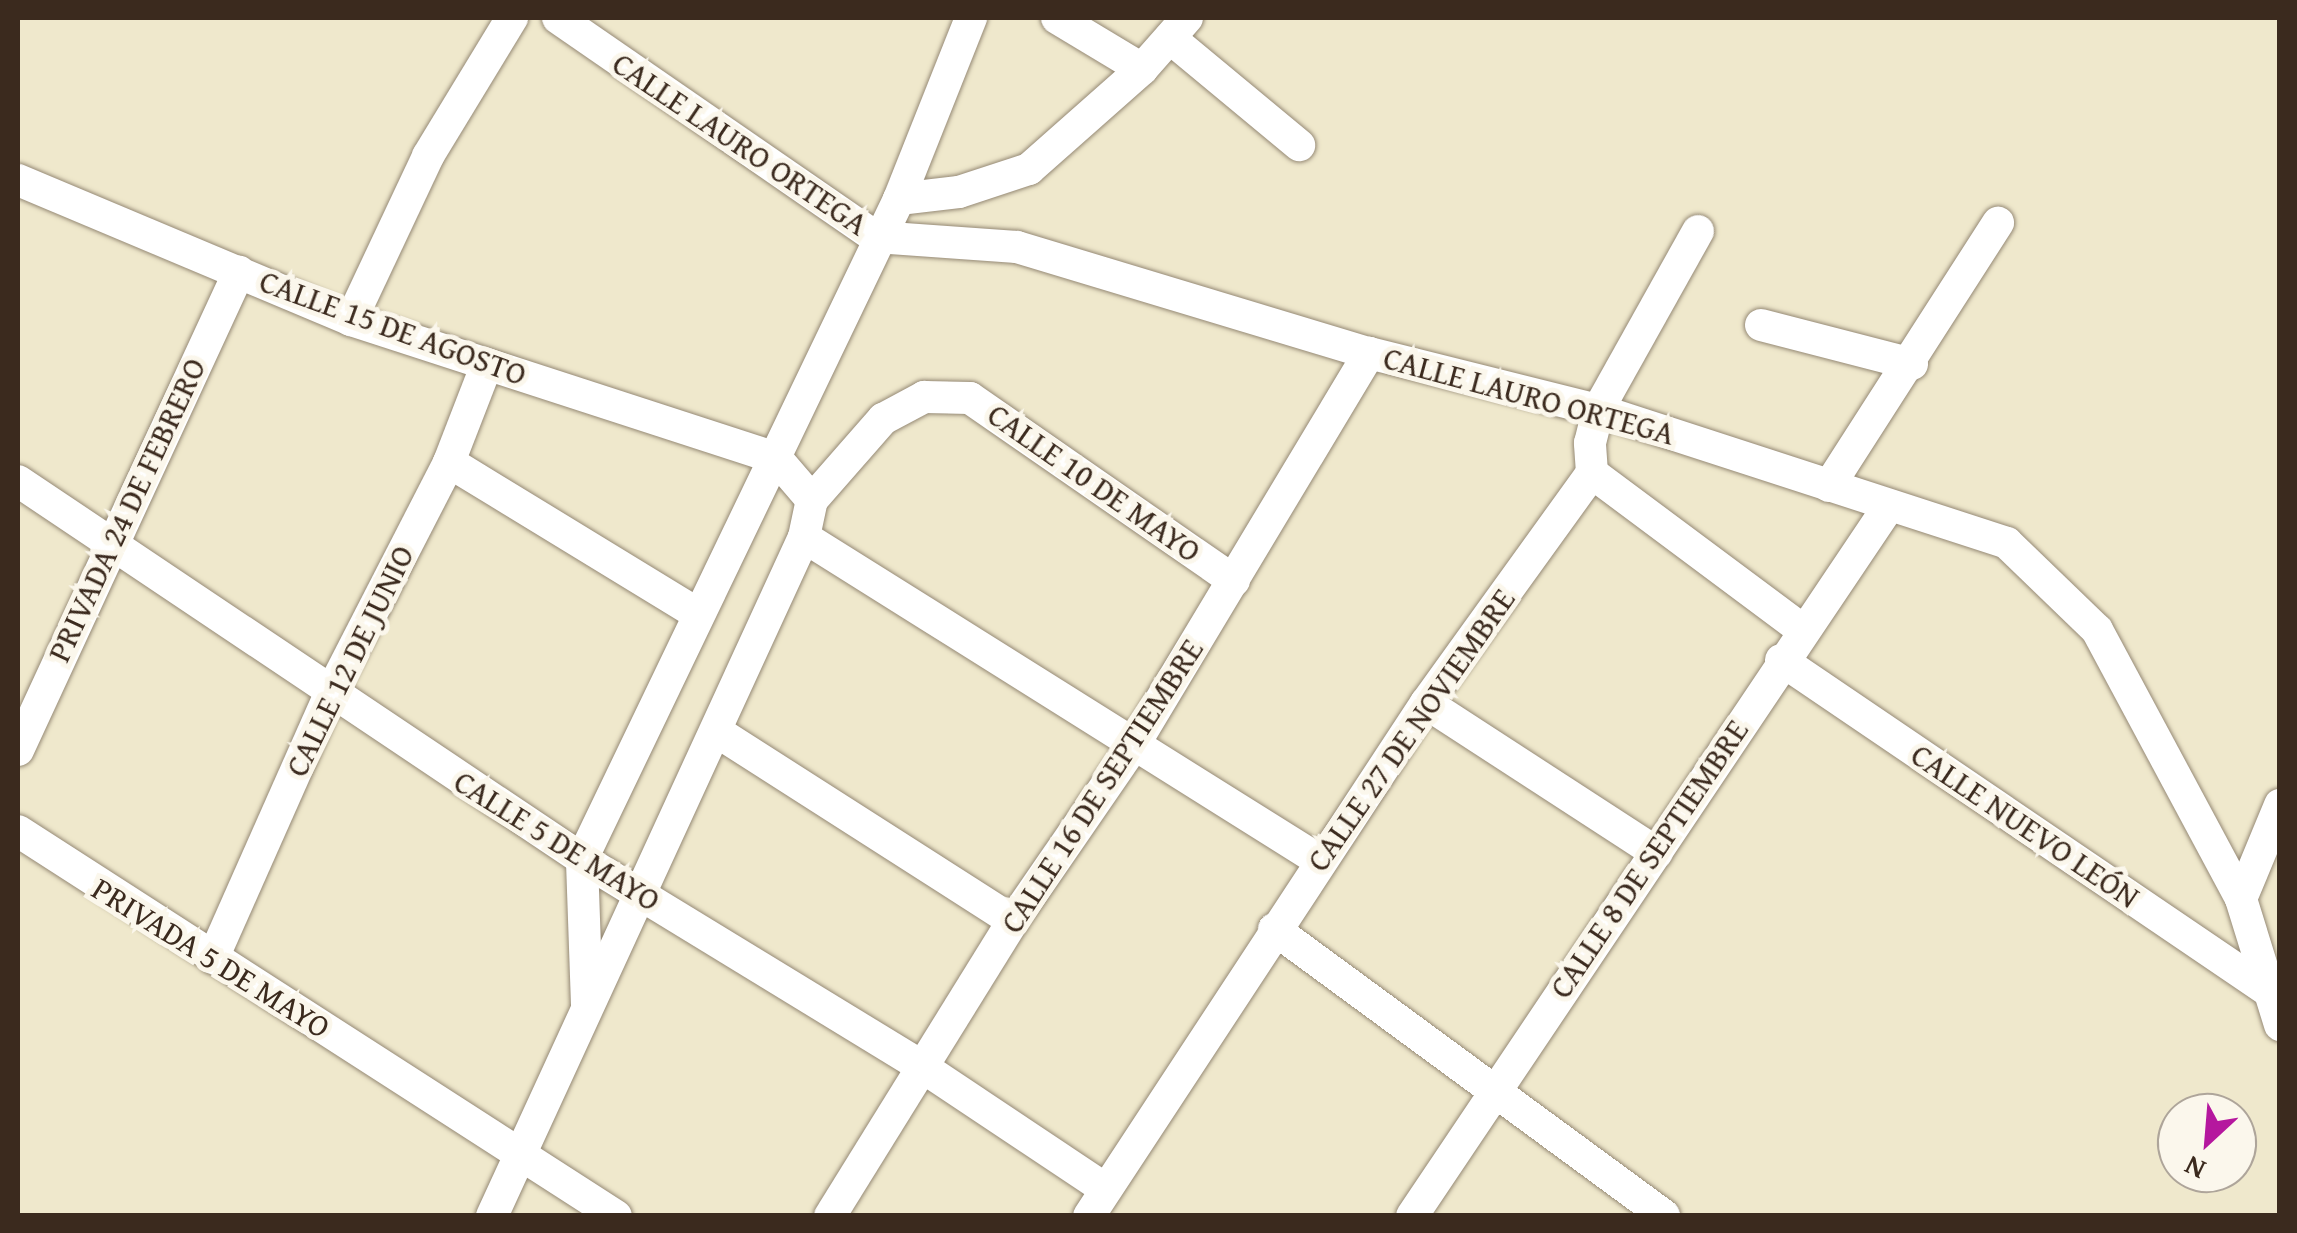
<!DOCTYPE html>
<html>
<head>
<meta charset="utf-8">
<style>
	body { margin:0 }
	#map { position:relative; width:2297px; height:1233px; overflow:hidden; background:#efe8cc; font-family:"Gentium Book Plus",serif }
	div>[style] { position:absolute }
	.roads { filter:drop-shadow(0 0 2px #958975) drop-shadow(0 0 2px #958975) }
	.street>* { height:32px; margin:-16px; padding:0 16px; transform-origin:16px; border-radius:16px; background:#fff }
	span { translate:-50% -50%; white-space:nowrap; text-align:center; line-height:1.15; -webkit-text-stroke:10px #fbf7ec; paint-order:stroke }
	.street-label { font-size:32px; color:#3b2a1e }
	.frame { position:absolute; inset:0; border:20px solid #3b2a1e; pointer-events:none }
	.north { position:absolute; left:2157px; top:1093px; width:100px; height:100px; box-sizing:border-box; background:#fbf7ec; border:2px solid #aea59a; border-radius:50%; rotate:206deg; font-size:28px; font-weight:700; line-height:40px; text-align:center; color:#3b2a1e }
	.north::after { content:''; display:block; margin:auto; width:35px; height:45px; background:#b5179e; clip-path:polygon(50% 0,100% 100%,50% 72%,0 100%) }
</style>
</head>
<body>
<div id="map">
	<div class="roads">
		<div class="street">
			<div style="left:558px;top:18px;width:386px;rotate:34.6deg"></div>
			<div style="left:876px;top:237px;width:141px;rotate:4.1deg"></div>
			<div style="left:1017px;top:247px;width:368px;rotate:16.8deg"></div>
			<div style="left:1369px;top:353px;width:236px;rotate:14deg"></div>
			<div style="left:1598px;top:410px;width:430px;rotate:18deg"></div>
			<div style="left:2007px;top:543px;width:125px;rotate:44deg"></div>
			<div style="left:2097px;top:630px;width:305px;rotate:61.8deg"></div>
			<div style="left:2241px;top:899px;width:132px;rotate:72.8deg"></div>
			<div style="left:1057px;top:18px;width:99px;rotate:31deg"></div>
			<div style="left:1170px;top:38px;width:168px;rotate:39.7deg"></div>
			<div style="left:18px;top:180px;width:361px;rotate:22.8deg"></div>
			<div style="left:351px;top:320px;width:447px;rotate:18deg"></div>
			<div style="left:899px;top:199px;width:60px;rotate:-6.7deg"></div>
			<div style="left:959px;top:192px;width:74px;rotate:-18.2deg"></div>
			<div style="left:1029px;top:169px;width:151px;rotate:-41.5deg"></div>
			<div style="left:1142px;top:69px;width:68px;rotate:-48.6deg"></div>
			<div style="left:351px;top:320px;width:181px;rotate:-64.8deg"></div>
			<div style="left:428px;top:156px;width:162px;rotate:-58.7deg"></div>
			<div style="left:1761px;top:325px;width:156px;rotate:14.5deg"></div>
			<div style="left:449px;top:462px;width:288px;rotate:31.4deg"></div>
			<div style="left:1592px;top:473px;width:263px;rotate:36.7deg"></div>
			<div style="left:18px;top:481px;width:679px;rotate:33.83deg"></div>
			<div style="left:582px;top:859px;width:401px;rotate:31.4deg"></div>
			<div style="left:924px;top:1068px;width:216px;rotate:33.7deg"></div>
			<div style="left:1829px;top:486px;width:313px;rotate:-57.3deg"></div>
			<div style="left:812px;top:500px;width:108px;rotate:-48.8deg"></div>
			<div style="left:883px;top:419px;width:47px;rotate:-28.2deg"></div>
			<div style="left:924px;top:397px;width:46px;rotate:1.2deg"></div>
			<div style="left:970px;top:398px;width:321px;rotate:34.7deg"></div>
			<div style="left:804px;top:537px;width:608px;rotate:32.1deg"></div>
			<div style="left:1781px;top:660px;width:591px;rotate:34.17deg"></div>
			<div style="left:1426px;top:703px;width:275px;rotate:33deg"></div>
			<div style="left:716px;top:731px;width:353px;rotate:32.6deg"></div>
			<div style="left:18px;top:750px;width:527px;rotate:-65.19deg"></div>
			<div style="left:18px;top:831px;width:711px;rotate:32.77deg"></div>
			<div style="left:2241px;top:899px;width:102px;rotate:-67.5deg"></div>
			<div style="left:1274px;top:929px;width:484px;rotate:36.3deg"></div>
			<div style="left:213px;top:958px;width:289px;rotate:-66.1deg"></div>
			<div style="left:330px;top:694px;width:261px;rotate:-62.8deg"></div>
			<div style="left:449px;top:462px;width:105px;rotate:-68.8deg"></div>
			<div style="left:587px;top:1005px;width:146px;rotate:-92deg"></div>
			<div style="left:582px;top:859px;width:732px;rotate:-64.34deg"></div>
			<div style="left:899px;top:199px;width:195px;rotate:-68.3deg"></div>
			<div style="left:492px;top:1216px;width:747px;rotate:-65.32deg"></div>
			<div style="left:804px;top:537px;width:38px;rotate:-78deg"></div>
			<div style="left:812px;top:500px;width:55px;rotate:-130.6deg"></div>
			<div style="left:830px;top:1216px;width:347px;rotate:-58.2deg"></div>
			<div style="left:1013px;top:921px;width:210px;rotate:-55.5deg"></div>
			<div style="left:1132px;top:748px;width:461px;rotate:-59deg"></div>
			<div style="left:1089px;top:1216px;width:614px;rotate:-56.7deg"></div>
			<div style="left:1426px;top:703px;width:284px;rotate:-54.2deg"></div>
			<div style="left:1592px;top:473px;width:30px;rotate:-94deg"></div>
			<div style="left:1590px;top:443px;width:34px;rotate:-76deg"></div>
			<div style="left:1598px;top:410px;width:205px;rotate:-60.8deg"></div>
			<div style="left:1412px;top:1216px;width:855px;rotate:-56.11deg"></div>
		</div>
	</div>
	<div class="street-label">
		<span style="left:740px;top:144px;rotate:34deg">CALLE LAURO ORTEGA</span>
		<span style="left:393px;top:328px;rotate:20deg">CALLE 15 DE AGOSTO</span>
		<span style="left:1529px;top:396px;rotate:15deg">CALLE LAURO ORTEGA</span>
		<span style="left:1094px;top:483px;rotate:35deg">CALLE 10 DE MAYO</span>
		<span style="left:127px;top:510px;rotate:-65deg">PRIVADA 24 DE FEBRERO</span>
		<span style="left:350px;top:661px;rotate:-64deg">CALLE 12 DE JUNIO</span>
		<span style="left:1411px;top:730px;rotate:-55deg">CALLE 27 DE NOVIEMBRE</span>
		<span style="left:1102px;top:786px;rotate:-57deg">CALLE 16 DE SEPTIEMBRE</span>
		<span style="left:2025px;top:826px;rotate:34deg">CALLE NUEVO LEÓN</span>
		<span style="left:557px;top:841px;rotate:32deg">CALLE 5 DE MAYO</span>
		<span style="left:1649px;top:859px;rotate:-56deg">CALLE 8 DE SEPTIEMBRE</span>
		<span style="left:211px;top:958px;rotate:32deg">PRIVADA 5 DE MAYO</span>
	</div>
	<div class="frame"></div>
	<div class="north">N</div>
</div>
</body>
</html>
